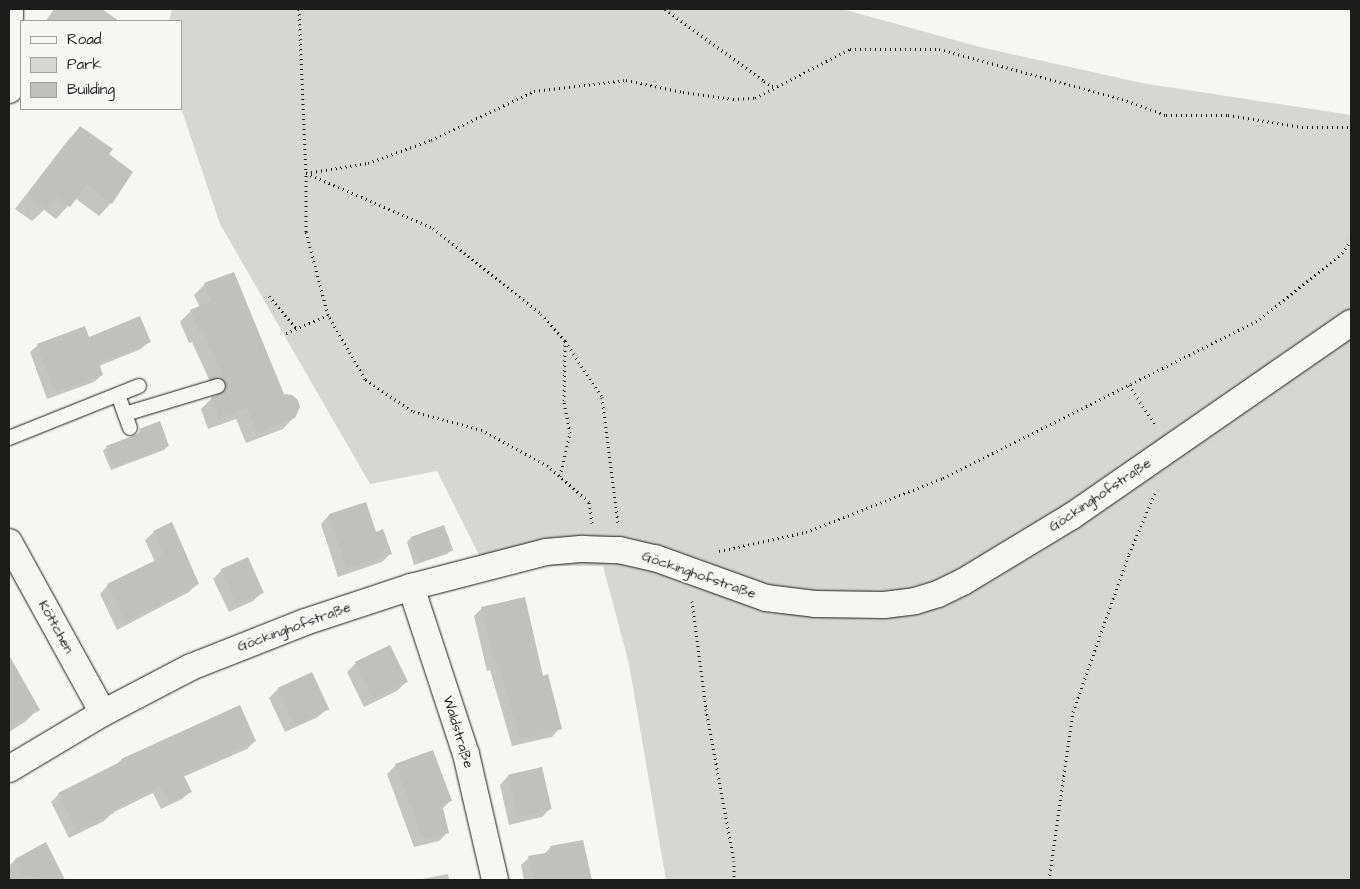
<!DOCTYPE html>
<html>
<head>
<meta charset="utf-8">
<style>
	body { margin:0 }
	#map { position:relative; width:1360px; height:889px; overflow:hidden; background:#f6f6f2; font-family:"Architects Daughter",sans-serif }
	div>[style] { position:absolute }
	.green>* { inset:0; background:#d6d6d2 }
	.shadow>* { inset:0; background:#0003 }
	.building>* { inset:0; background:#c0c0bd; transform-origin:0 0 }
	.path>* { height:3px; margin-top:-1.5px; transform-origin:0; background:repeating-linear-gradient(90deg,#1c1c1c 0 1px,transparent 0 5px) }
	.roads { filter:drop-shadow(0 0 1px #1c1c1c) drop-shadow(0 0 1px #1c1c1c) }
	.service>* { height:14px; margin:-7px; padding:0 7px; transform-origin:7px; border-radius:7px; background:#f6f6f2 }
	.minor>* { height:26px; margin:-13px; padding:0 13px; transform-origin:13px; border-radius:13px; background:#f6f6f2 }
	span { translate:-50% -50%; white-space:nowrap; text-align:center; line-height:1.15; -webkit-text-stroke:4px #f6f6f2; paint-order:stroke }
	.street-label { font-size:14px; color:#1c1c1c }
	.frame { position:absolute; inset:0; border:10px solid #1c1c1c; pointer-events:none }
	.legend { position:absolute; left:20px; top:20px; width:162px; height:90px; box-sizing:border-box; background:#f6f6f2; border:1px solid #9f9f9c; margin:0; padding:6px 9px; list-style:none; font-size:15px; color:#1c1c1c }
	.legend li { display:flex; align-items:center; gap:10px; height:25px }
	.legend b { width:25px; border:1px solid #9f9f9c }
</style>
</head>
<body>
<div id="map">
	<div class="green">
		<div style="clip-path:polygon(172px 9px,842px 9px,980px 47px,1142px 83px,1351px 115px,1351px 880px,666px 880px,629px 664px,603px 566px,544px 566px,491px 579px,437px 471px,370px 484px,220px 224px,181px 108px,181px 21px,169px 21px)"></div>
	</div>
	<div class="shadow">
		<div style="clip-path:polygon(54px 9px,102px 9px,119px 21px,46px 21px)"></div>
		<div style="clip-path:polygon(81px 127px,107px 154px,111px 203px,99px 216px,75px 198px,56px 219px,44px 210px,32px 221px,15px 209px,68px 140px)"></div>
		<div style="clip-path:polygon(205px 284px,283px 395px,294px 417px,283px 429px,246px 443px,236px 419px,208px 429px,201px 409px,212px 398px,217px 397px,192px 342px,189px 343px,180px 322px,191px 311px,200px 308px,194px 295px)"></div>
		<div style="clip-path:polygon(88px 338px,149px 342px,141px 349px,99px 366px,102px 375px,94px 382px,47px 399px,30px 352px,38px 345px)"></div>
		<div style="clip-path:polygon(140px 430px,168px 446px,164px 450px,111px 470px,103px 451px,107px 447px,137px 435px)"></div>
		<div style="clip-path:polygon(366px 503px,376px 533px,390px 554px,382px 562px,338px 577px,321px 524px,329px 515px)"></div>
		<div style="clip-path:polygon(154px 532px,198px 583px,189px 592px,117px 630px,100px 594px,108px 585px,155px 562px,145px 540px)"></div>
		<div style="clip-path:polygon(411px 538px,451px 550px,447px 554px,414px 565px,407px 542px)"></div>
		<div style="clip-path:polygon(222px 570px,262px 593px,253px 601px,229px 612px,213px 579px)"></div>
		<div style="clip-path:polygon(482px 608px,542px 677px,560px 728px,552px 737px,512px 746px,490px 670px,487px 671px,474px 616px)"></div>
		<div style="clip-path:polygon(9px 658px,38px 709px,25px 722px,9px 732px)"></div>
		<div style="clip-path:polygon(356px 663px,406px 682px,397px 691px,364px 707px,347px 672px)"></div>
		<div style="clip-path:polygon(278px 689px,327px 709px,318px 717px,285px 732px,269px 698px)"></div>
		<div style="clip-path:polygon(239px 706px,255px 741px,247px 749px,183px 777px,190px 792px,182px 799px,161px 809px,153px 793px,112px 813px,104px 821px,69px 838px,51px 802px,59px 794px,115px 766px,121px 760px)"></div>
		<div style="clip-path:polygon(396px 765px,451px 800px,442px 809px,447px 833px,439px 841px,414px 847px,387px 774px)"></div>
		<div style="clip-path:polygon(508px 776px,551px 808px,542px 817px,509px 825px,500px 785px)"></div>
		<div style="clip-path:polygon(582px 841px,591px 880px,524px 880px,521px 865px,529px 858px,543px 855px,550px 848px)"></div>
		<div style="clip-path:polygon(46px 843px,64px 880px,9px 880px,9px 866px,15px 860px)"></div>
		<div style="clip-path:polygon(448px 874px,449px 880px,417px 880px)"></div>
	</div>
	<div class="building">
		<div style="clip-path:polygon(80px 126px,113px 149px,109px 154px,133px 172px,112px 204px,87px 185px,70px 207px,56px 197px,46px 209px,27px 196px)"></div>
		<div style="clip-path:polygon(234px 272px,284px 394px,292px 395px,298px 400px,300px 407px,295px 418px,257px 433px,247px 408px,219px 419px,211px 397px,221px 394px,228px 388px,214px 355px,203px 332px,200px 333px,190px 310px,212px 301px,204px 283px)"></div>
		<div style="clip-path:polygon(140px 316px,151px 342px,99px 363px,103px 375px,55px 392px,37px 344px,85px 326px,89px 337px)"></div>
		<div style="clip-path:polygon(160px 421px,169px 446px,115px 467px,106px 446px,133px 436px,141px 432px,139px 429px)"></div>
		<div style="clip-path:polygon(366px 502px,376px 532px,383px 529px,392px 554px,346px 569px,329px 514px)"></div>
		<div style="clip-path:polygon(172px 522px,199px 584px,126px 622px,107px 584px,164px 556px,153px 531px)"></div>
		<div style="left:444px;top:525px;width:27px;height:36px;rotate:70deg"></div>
		<div style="left:248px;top:557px;width:39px;height:30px;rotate:66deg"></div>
		<div style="clip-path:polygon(525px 597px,543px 676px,548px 674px,562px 729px,520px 739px,498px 662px,495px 663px,481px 607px)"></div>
		<div style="left:390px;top:645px;width:41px;height:39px;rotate:64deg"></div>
		<div style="clip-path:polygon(9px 655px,40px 710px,9px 727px)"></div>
		<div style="left:312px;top:672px;width:41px;height:38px;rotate:65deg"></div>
		<div style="clip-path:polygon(240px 705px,256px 741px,183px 774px,192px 792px,169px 802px,161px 786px,112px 810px,114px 813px,77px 831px,58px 793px,122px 761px,121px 759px)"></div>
		<div style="clip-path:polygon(433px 750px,452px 801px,442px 804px,449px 833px,423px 839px,395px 764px)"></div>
		<div style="left:542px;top:767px;width:43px;height:35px;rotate:77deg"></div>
		<div style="clip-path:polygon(583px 840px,592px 880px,534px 880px,528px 856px,551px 852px,550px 846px)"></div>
		<div style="clip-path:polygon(46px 842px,65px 880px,46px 880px,23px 876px,15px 859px)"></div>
	</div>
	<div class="path">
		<div style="left:299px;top:9px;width:164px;rotate:87.6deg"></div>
		<div style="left:306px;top:173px;width:63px;rotate:-9.2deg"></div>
		<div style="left:368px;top:163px;width:67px;rotate:-20.1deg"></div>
		<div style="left:431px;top:140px;width:114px;rotate:-25.4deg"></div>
		<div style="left:534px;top:91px;width:93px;rotate:-6.8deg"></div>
		<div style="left:626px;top:80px;width:58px;rotate:11.9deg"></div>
		<div style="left:683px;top:92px;width:50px;rotate:8deg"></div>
		<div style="left:733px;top:99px;width:22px;rotate:-3deg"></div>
		<div style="left:755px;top:98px;width:107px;rotate:-27.3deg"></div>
		<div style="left:850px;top:49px;width:89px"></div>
		<div style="left:939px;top:49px;width:190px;rotate:15.3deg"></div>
		<div style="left:1122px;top:99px;width:47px;rotate:20deg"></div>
		<div style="left:1166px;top:115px;width:62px"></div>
		<div style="left:1228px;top:115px;width:75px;rotate:9.2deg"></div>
		<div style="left:1302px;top:127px;width:49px"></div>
		<div style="left:665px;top:9px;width:122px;rotate:36deg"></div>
		<div style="left:764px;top:81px;width:9px;rotate:32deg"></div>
		<div style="left:772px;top:86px;width:5px;rotate:-11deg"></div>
		<div style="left:269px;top:296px;width:42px;rotate:49.8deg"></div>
		<div style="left:286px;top:333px;width:46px;rotate:-23.2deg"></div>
		<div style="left:1129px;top:385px;width:49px;rotate:56.6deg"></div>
		<div style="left:560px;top:476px;width:44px;rotate:-76.9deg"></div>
		<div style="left:570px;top:433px;width:33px;rotate:-101deg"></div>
		<div style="left:564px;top:401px;width:60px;rotate:-89deg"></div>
		<div style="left:592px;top:523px;width:21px;rotate:-98deg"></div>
		<div style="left:589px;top:502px;width:55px;rotate:-138.7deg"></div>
		<div style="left:548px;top:466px;width:75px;rotate:-151.4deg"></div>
		<div style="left:482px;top:430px;width:73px;rotate:-164.8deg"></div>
		<div style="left:412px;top:411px;width:57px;rotate:-145.8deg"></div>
		<div style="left:365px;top:379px;width:74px;rotate:-120deg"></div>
		<div style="left:328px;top:315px;width:86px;rotate:-104.8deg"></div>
		<div style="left:306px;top:232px;width:59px;rotate:-90deg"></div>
		<div style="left:306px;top:173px;width:138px;rotate:23.4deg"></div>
		<div style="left:433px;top:228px;width:138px;rotate:38.5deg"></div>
		<div style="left:541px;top:314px;width:36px;rotate:48deg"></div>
		<div style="left:565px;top:341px;width:67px;rotate:56.5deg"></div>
		<div style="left:602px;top:397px;width:127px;rotate:82.8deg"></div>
		<div style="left:719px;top:551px;width:89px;rotate:-12.3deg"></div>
		<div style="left:806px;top:532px;width:147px;rotate:-21.5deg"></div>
		<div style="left:943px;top:478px;width:355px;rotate:-26.6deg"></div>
		<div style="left:1260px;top:319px;width:105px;rotate:-38.8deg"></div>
		<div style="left:1342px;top:253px;width:16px;rotate:-55deg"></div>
		<div style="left:692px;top:601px;width:109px;rotate:82.6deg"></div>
		<div style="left:706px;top:709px;width:155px;rotate:79.6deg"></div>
		<div style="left:734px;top:861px;width:19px;rotate:90deg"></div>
		<div style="left:1049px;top:880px;width:170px;rotate:-81.9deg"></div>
		<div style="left:1073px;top:712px;width:168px;rotate:-70.5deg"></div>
		<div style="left:1129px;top:554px;width:66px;rotate:-66.9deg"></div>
	</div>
	<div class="roads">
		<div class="service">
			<div style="left:118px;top:395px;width:35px;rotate:70deg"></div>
			<div style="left:125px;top:414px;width:97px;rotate:-16.8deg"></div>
			<div style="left:9px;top:438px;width:140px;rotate:-21.8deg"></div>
		</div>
		<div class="minor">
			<div style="left:9px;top:90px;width:81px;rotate:-89.3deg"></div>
			<div style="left:9px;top:542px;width:195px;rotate:61.2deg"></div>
			<div style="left:411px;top:587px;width:176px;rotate:71.8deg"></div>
			<div style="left:466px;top:754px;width:129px;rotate:77deg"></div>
			<div style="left:9px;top:769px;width:109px;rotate:-30.8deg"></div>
			<div style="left:103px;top:713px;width:99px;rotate:-27.6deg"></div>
			<div style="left:191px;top:667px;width:123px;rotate:-21.5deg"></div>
			<div style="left:305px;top:622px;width:112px;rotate:-18.3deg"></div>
			<div style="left:411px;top:587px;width:139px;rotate:-14.5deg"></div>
			<div style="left:546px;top:552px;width:37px;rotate:-5deg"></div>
			<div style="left:583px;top:549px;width:36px;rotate:2deg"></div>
			<div style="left:619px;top:550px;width:37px;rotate:13deg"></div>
			<div style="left:655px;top:558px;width:118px;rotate:19.8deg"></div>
			<div style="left:766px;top:598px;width:49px;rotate:7deg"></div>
			<div style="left:815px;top:604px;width:69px;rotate:0.8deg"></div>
			<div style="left:884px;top:605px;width:31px;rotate:-7deg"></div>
			<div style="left:915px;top:601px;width:24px;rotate:-17deg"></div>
			<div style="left:938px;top:594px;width:28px;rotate:-26deg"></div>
			<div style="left:963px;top:582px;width:127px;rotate:-31.2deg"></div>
			<div style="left:1072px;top:516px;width:339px;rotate:-34.7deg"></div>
		</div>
	</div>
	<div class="street-label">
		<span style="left:1100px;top:495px;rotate:-34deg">Göckinghofstraße</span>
		<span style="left:699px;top:575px;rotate:19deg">Göckinghofstraße</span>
		<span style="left:56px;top:627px;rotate:61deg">Köttchen</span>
		<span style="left:294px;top:627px;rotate:-20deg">Göckinghofstraße</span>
		<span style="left:458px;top:732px;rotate:73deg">Waldstraße</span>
	</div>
	<div class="frame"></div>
	<ul class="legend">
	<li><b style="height:6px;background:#f6f6f2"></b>Road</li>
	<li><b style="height:14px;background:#d6d6d2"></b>Park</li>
	<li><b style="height:14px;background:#c0c0bd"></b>Building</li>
	</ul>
</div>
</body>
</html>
